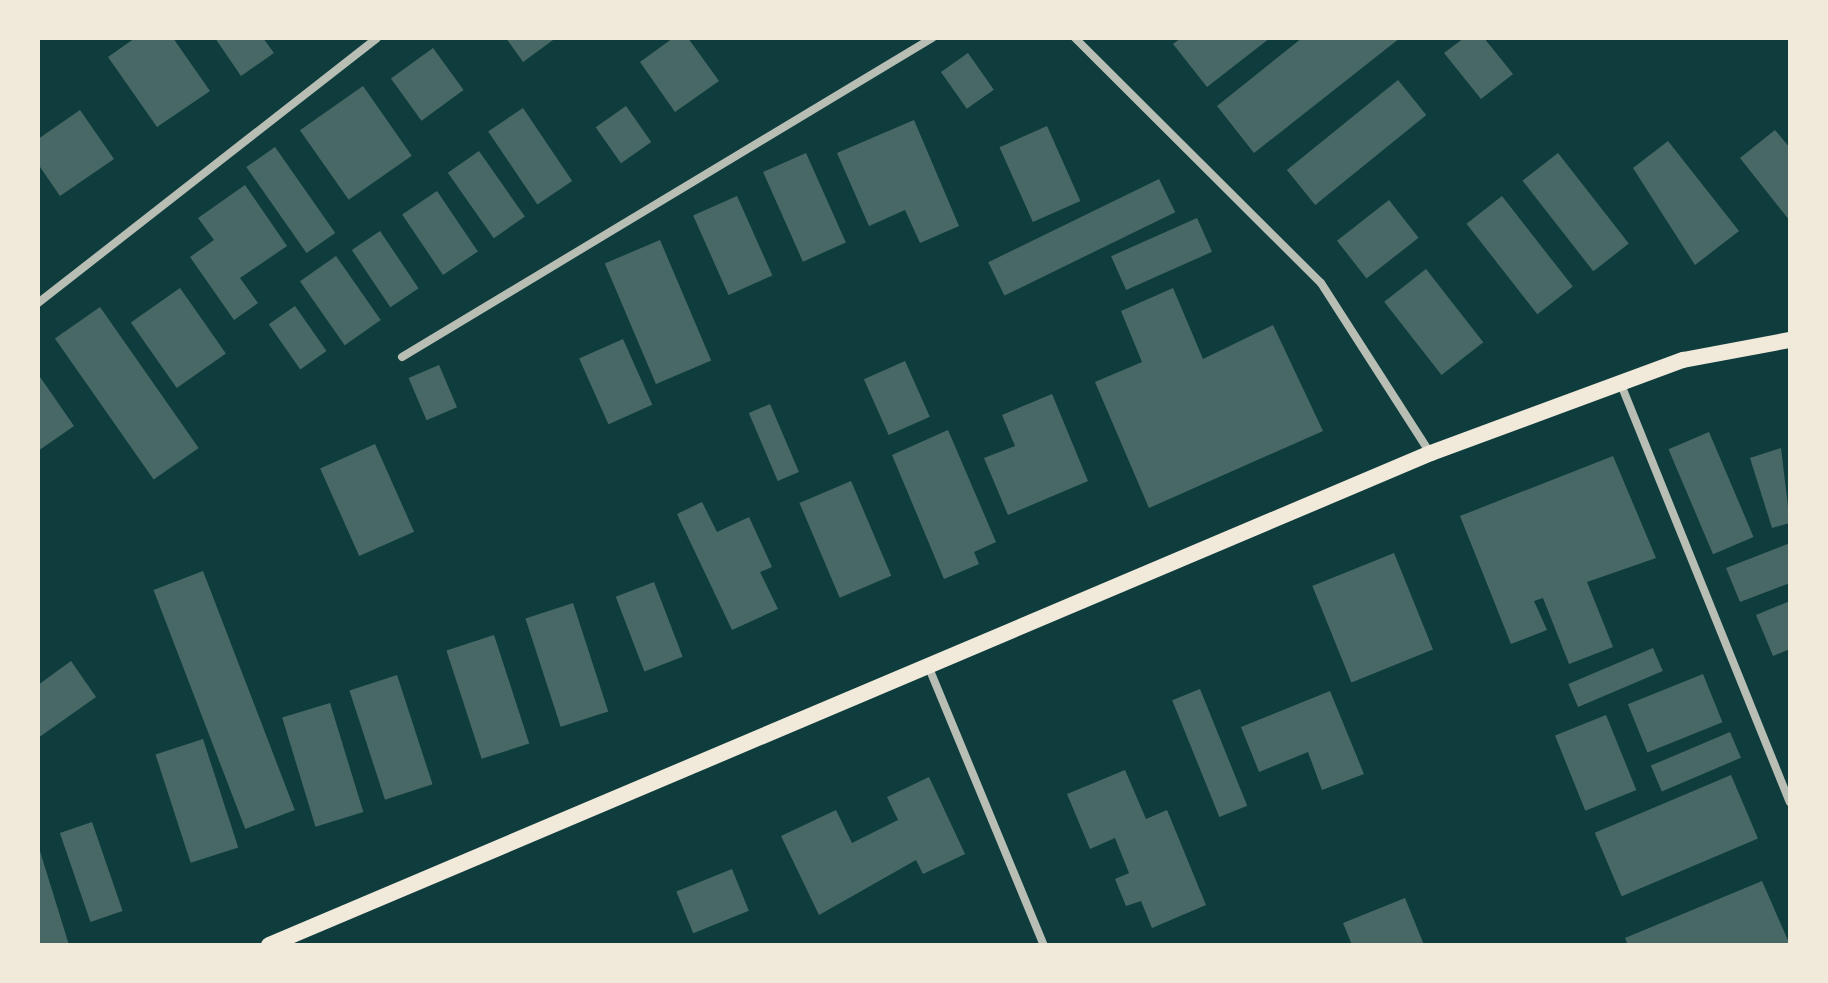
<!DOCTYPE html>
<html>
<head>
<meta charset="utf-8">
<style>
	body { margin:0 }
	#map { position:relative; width:1828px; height:983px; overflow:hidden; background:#0f3d3e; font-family:"Titillium Web",sans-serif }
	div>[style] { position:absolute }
	.building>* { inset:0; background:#486865; transform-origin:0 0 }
	.minor>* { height:8px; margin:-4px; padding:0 4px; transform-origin:4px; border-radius:4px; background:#b8beb3 }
	.secondary>* { height:16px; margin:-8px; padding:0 8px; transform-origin:8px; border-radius:8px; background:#f1e9da }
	span { translate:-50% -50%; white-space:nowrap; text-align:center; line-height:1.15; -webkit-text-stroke:6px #f1e9da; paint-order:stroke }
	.frame { position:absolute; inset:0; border:40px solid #f1e9da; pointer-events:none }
</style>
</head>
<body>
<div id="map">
	<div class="building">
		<div style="clip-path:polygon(135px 38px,173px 38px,210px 91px,157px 127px,108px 57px)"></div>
		<div style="clip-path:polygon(215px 38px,263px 38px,274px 53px,241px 76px)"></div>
		<div style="clip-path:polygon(506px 38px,552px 38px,553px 40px,523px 62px)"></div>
		<div style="clip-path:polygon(673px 38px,688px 38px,719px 81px,675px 112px,640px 62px)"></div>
		<div style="clip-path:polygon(1181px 38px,1270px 38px,1207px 87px,1173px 44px)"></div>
		<div style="clip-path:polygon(1302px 38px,1400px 38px,1254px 153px,1217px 106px)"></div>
		<div style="clip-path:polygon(1464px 38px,1484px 38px,1513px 74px,1481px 99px,1444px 53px)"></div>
		<div style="left:433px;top:48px;width:52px;height:52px;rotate:54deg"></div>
		<div style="left:968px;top:53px;width:45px;height:33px;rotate:55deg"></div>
		<div style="left:1398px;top:80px;width:45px;height:143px;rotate:51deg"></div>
		<div style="left:363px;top:86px;width:85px;height:77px;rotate:55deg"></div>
		<div style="left:626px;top:106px;width:44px;height:37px;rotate:55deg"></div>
		<div style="left:523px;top:108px;width:88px;height:42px;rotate:56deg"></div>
		<div style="clip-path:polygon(80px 110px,114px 159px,60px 196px,38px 164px,38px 139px)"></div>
		<div style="clip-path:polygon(914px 120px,959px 226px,920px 243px,905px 210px,869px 226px,837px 153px)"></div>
		<div style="left:1047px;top:126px;width:82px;height:52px;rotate:66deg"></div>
		<div style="clip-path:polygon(1775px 130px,1790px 148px,1790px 221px,1740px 158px)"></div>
		<div style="clip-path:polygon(1668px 141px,1739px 231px,1695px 265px,1633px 168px)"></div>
		<div style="left:275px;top:147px;width:105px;height:35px;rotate:55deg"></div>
		<div style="left:479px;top:151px;width:80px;height:38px;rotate:55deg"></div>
		<div style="left:806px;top:153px;width:98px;height:47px;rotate:66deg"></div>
		<div style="left:1558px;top:153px;width:115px;height:45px;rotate:52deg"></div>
		<div style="left:1159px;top:179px;width:37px;height:190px;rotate:64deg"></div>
		<div style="clip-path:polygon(245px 185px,287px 246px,240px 278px,258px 303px,234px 320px,190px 257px,214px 240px,198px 218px)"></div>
		<div style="left:437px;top:191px;width:73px;height:42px;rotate:56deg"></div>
		<div style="left:737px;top:196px;width:87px;height:48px;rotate:66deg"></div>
		<div style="left:1502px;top:196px;width:115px;height:45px;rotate:52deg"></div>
		<div style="left:1389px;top:200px;width:48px;height:66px;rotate:52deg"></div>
		<div style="left:1197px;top:218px;width:37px;height:94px;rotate:66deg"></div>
		<div style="left:380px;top:231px;width:69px;height:34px;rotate:56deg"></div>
		<div style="left:660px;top:240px;width:131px;height:60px;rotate:67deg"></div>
		<div style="left:336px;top:256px;width:78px;height:44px;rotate:55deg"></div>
		<div style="left:1426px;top:269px;width:93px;height:53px;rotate:52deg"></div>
		<div style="left:180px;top:288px;width:80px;height:60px;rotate:55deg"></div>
		<div style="clip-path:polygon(1173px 288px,1203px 359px,1273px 325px,1323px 431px,1149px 508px,1095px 382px,1142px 362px,1121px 311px)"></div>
		<div style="left:295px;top:306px;width:55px;height:32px;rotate:55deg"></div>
		<div style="left:100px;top:307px;width:172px;height:55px;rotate:55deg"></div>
		<div style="left:623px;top:339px;width:72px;height:48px;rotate:66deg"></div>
		<div style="left:905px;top:361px;width:61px;height:45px;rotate:66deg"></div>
		<div style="left:439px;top:365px;width:46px;height:33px;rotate:67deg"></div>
		<div style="clip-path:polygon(38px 374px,74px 426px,38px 451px)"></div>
		<div style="clip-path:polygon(1052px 394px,1088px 481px,1008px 515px,984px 458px,1015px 446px,1002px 415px)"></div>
		<div style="left:770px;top:404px;width:74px;height:23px;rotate:67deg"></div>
		<div style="clip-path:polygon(948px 430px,996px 542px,974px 552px,979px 564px,944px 579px,892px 455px)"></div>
		<div style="left:1709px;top:432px;width:114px;height:44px;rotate:67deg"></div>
		<div style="left:375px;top:444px;width:96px;height:60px;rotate:66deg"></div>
		<div style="clip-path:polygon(1781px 448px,1790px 523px,1772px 528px,1750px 458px)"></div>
		<div style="clip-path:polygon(1613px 456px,1656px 558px,1587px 582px,1613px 647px,1569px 664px,1543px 598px,1534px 601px,1547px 630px,1511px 644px,1460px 516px)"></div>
		<div style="left:851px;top:481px;width:103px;height:56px;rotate:67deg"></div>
		<div style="clip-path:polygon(702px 502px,717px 532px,749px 517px,772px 567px,760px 572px,778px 609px,732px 630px,677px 514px)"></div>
		<div style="clip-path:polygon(1790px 543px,1790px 583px,1740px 602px,1726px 568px)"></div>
		<div style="left:1394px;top:553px;width:104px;height:88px;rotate:68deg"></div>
		<div style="left:203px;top:571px;width:256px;height:53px;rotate:69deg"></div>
		<div style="left:654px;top:582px;width:80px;height:41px;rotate:69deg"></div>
		<div style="clip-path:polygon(1790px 601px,1790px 649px,1773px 656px,1756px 615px)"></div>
		<div style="left:573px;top:603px;width:114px;height:50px;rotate:72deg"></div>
		<div style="left:494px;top:635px;width:114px;height:50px;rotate:72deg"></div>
		<div style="left:1653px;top:648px;width:25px;height:92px;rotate:67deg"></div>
		<div style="clip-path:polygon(71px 661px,96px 697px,38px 738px,38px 685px)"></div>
		<div style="left:1703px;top:674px;width:52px;height:81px;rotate:68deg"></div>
		<div style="left:397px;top:675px;width:115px;height:50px;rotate:72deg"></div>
		<div style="left:1200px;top:689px;width:126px;height:30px;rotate:68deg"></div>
		<div style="clip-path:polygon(1330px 691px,1364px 774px,1322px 790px,1308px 752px,1259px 772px,1241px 727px)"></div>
		<div style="left:330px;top:703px;width:114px;height:50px;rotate:73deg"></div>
		<div style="left:1606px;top:715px;width:81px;height:55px;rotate:68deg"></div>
		<div style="left:1730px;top:732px;width:28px;height:86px;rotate:67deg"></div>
		<div style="left:203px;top:739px;width:114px;height:50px;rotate:72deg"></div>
		<div style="clip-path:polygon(1125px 770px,1146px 819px,1167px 810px,1206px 905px,1152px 928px,1141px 901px,1126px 906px,1115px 879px,1129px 873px,1115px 838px,1090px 849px,1067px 794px)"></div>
		<div style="left:1731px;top:775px;width:69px;height:148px;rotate:67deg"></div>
		<div style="clip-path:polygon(929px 777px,965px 854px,923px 874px,916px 860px,819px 915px,781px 836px,836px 810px,852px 843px,898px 820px,887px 797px)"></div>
		<div style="left:92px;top:822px;width:94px;height:34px;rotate:71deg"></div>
		<div style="clip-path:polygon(38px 848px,39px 848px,69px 945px,38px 945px)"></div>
		<div style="left:732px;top:869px;width:45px;height:60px;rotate:68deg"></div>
		<div style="clip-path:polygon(1762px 881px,1790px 945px,1628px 945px,1625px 938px)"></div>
		<div style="clip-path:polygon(1405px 898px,1424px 945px,1352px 945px,1343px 923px)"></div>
	</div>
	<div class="minor">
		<div style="left:1075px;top:38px;width:347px;rotate:44.9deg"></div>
		<div style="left:1321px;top:283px;width:202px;rotate:57.3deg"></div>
		<div style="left:38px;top:303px;width:430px;rotate:-38deg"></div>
		<div style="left:402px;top:357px;width:619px;rotate:-31.04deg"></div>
		<div style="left:1620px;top:382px;width:453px;rotate:68deg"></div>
		<div style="left:929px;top:668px;width:300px;rotate:67.5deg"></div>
	</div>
	<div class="secondary">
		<div style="left:269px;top:945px;width:1262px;rotate:-22.95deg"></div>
		<div style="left:1431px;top:453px;width:269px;rotate:-20.3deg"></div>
		<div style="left:1683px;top:360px;width:109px;rotate:-10.6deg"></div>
	</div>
	<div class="frame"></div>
</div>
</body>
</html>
